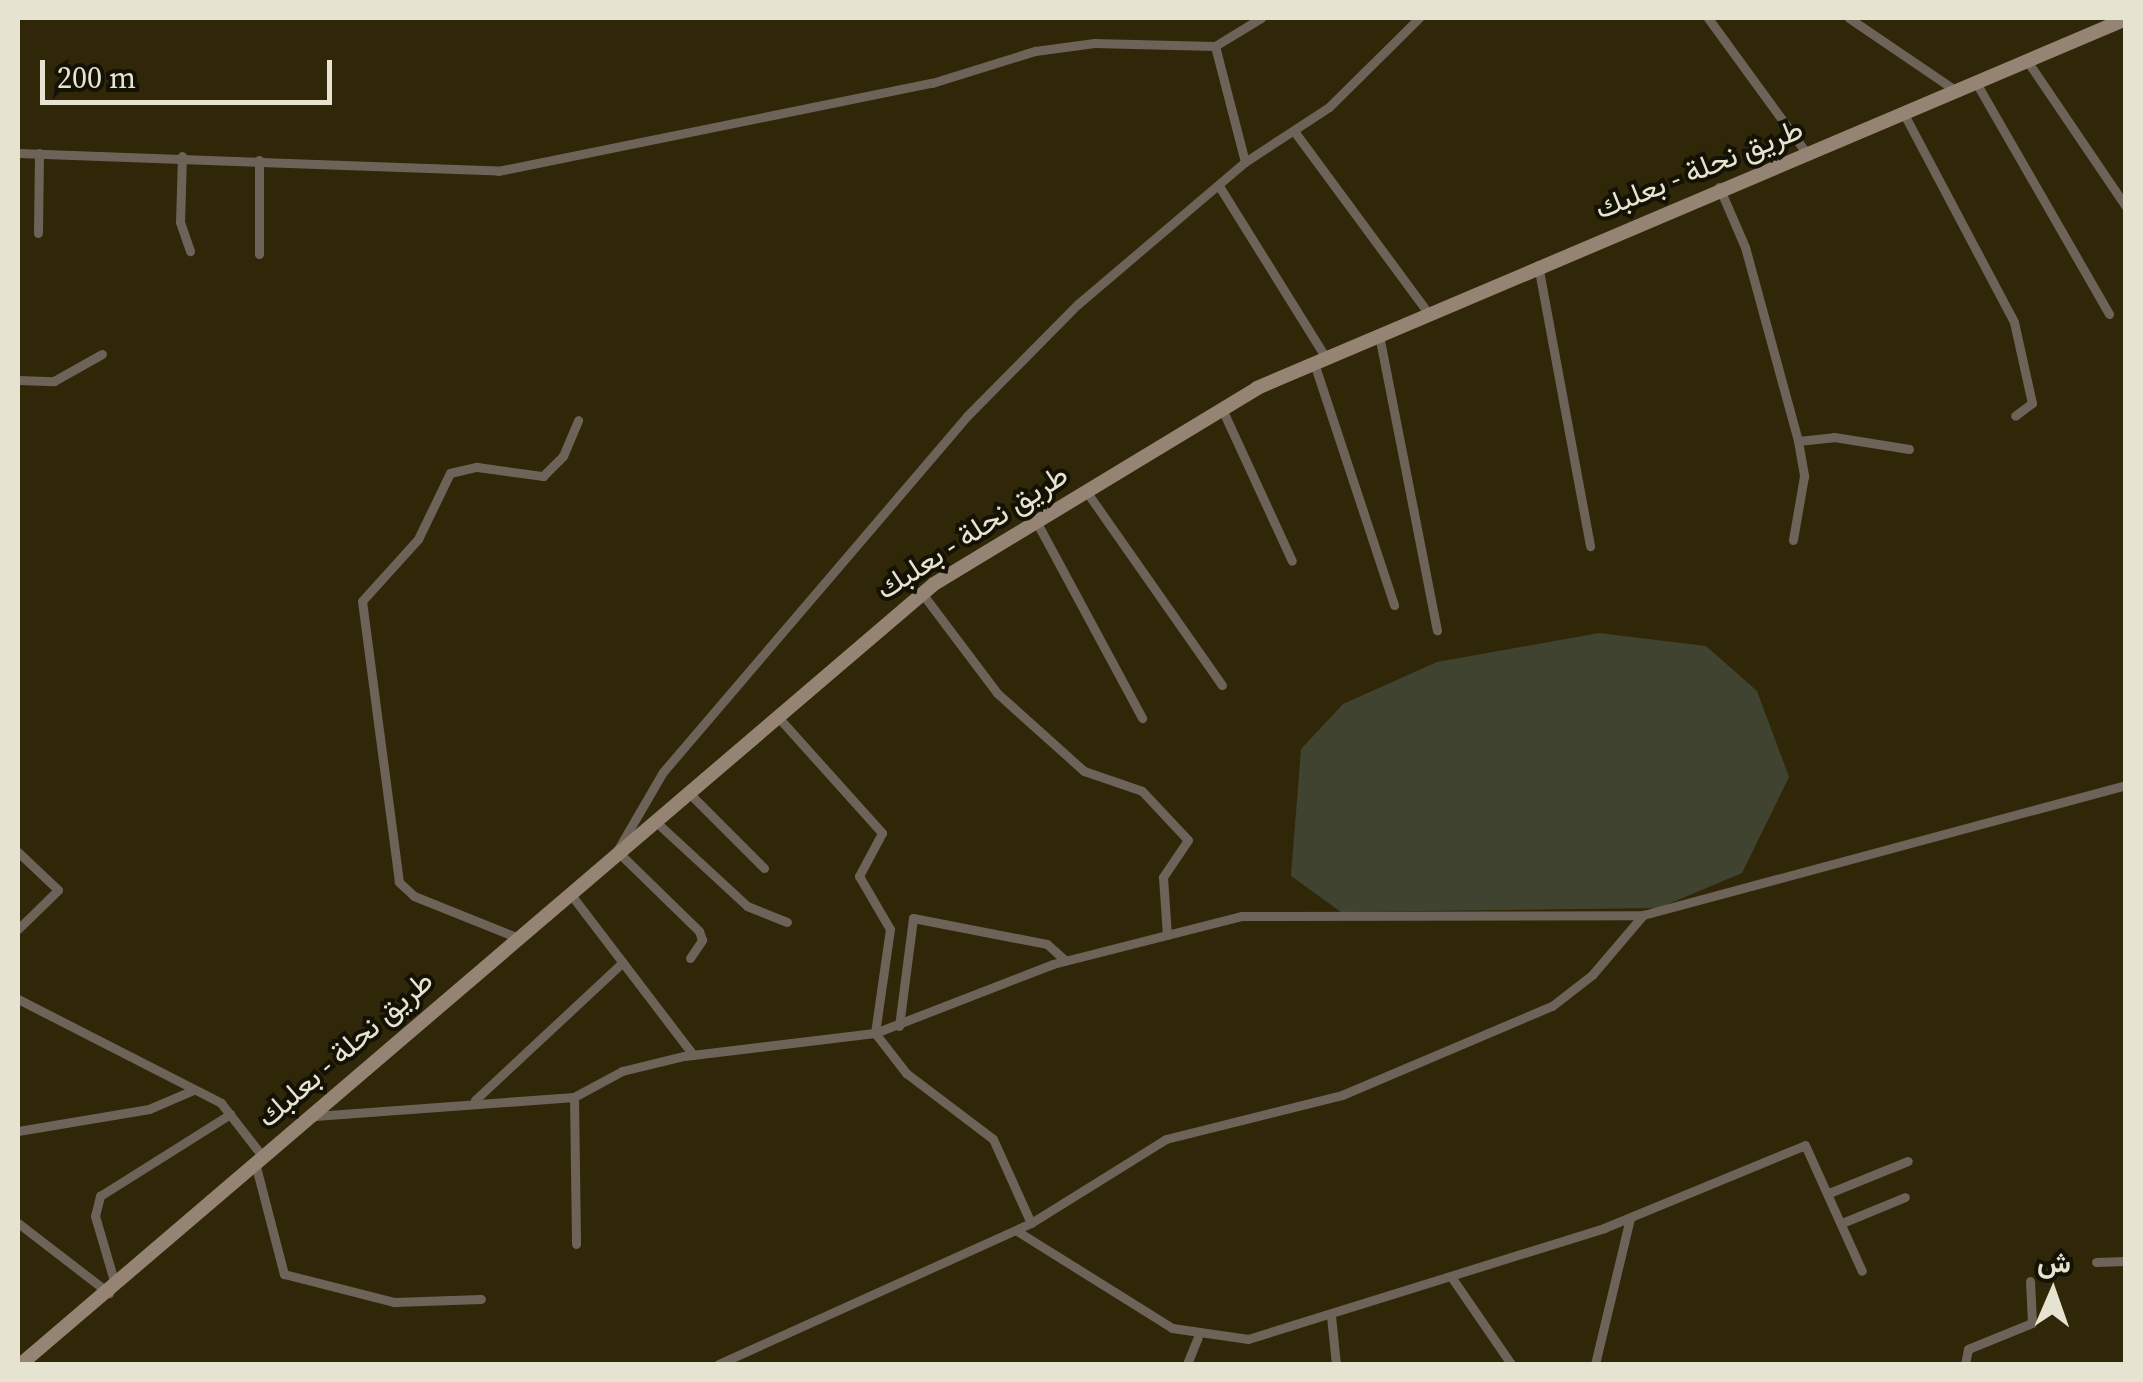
<!DOCTYPE html>
<html>
<head>
<meta charset="utf-8">
<style>
	body { margin:0 }
	#map { position:relative; width:2143px; height:1382px; overflow:hidden; background:#2f2708; font-family:"Source Serif 4",Vazirmatn,serif }
	div>[style] { position:absolute }
	.green>* { inset:0; background:#404330 }
	.street>* { height:9px; margin:-4.5px; padding:0 4.5px; transform-origin:4.5px; border-radius:4.5px; background:#6e6358 }
	.secondary>* { height:14px; margin:-7px; padding:0 7px; transform-origin:7px; border-radius:7px; background:#958473 }
	span { translate:-50% -50%; white-space:nowrap; text-align:center; line-height:1.15; -webkit-text-stroke:8px #141105; paint-order:stroke }
	.street-label { font-size:30px; color:#e7e3d1 }
	.frame { position:absolute; inset:0; border:20px solid #e7e3d1; pointer-events:none }
	.north { position:absolute; left:2003px; top:1242px; width:100px; height:100px; -webkit-text-stroke:8px #141105; paint-order:stroke; rotate:2deg; font-size:28px; font-weight:700; line-height:40px; text-align:center; color:#e7e3d1 }
	.north::after { content:''; display:block; margin:auto; width:35px; height:45px; background:#e7e3d1; clip-path:polygon(50% 0,100% 100%,50% 72%,0 100%) }
	.scale { position:absolute; left:40px; top:60px; width:292px; height:45px; box-sizing:border-box; border:5px solid #e7e3d1; border-top:0; padding-left:12px; font-size:30px; line-height:35px; white-space:nowrap; color:#e7e3d1; -webkit-text-stroke:8px #141105; paint-order:stroke }
</style>
</head>
<body>
<div id="map">
	<div class="green">
		<div style="clip-path:polygon(1599px 633px,1706px 646px,1757px 691px,1789px 777px,1742px 873px,1659px 908px,1341px 912px,1291px 876px,1301px 749px,1343px 704px,1437px 662px)"></div>
	</div>
	<div class="street">
		<div style="left:1708px;top:18px;width:168px;rotate:53.9deg"></div>
		<div style="left:1849px;top:18px;width:132px;rotate:34.2deg"></div>
		<div style="left:1215px;top:46px;width:120px;rotate:75.5deg"></div>
		<div style="left:2030px;top:65px;width:171px;rotate:55.9deg"></div>
		<div style="left:1978px;top:86px;width:263px;rotate:60.1deg"></div>
		<div style="left:1905px;top:116px;width:233px;rotate:62.1deg"></div>
		<div style="left:2014px;top:322px;width:83px;rotate:77.5deg"></div>
		<div style="left:2032px;top:403px;width:21px;rotate:143deg"></div>
		<div style="left:1294px;top:131px;width:226px;rotate:53.6deg"></div>
		<div style="left:18px;top:153px;width:480px;rotate:2.1deg"></div>
		<div style="left:498px;top:171px;width:443px;rotate:-11.5deg"></div>
		<div style="left:932px;top:83px;width:108px;rotate:-17.3deg"></div>
		<div style="left:1035px;top:51px;width:60px;rotate:-7.7deg"></div>
		<div style="left:1094px;top:43px;width:121px;rotate:1.4deg"></div>
		<div style="left:1215px;top:46px;width:54px;rotate:-31.3deg"></div>
		<div style="left:182px;top:156px;width:66px;rotate:91.7deg"></div>
		<div style="left:180px;top:222px;width:31px;rotate:71deg"></div>
		<div style="left:259px;top:160px;width:94px;rotate:90deg"></div>
		<div style="left:1219px;top:186px;width:203px;rotate:58.1deg"></div>
		<div style="left:1719px;top:187px;width:65px;rotate:66.6deg"></div>
		<div style="left:1745px;top:247px;width:201px;rotate:74.7deg"></div>
		<div style="left:1798px;top:441px;width:36px;rotate:80deg"></div>
		<div style="left:1804px;top:476px;width:65px;rotate:99.8deg"></div>
		<div style="left:38px;top:233px;width:80px;rotate:-89.3deg"></div>
		<div style="left:1538px;top:265px;width:286px;rotate:79.5deg"></div>
		<div style="left:1379px;top:335px;width:301px;rotate:78.9deg"></div>
		<div style="left:1314px;top:363px;width:255px;rotate:71.7deg"></div>
		<div style="left:18px;top:380px;width:36px;rotate:2deg"></div>
		<div style="left:54px;top:381px;width:55px;rotate:-29.4deg"></div>
		<div style="left:1222px;top:409px;width:167px;rotate:65.3deg"></div>
		<div style="left:1798px;top:441px;width:36px;rotate:-6deg"></div>
		<div style="left:1834px;top:437px;width:76px;rotate:9.1deg"></div>
		<div style="left:1086px;top:491px;width:237px;rotate:55deg"></div>
		<div style="left:1036px;top:521px;width:224px;rotate:61.7deg"></div>
		<div style="left:921px;top:592px;width:126px;rotate:53deg"></div>
		<div style="left:997px;top:693px;width:117px;rotate:41.9deg"></div>
		<div style="left:1084px;top:771px;width:61px;rotate:19deg"></div>
		<div style="left:1142px;top:791px;width:67px;rotate:46.8deg"></div>
		<div style="left:1188px;top:840px;width:45px;rotate:124deg"></div>
		<div style="left:1163px;top:877px;width:58px;rotate:86.1deg"></div>
		<div style="left:778px;top:717px;width:156px;rotate:48.1deg"></div>
		<div style="left:882px;top:833px;width:49px;rotate:118.1deg"></div>
		<div style="left:859px;top:876px;width:61px;rotate:59.7deg"></div>
		<div style="left:890px;top:929px;width:105px;rotate:98.2deg"></div>
		<div style="left:875px;top:1033px;width:191px;rotate:-21.2deg"></div>
		<div style="left:1053px;top:964px;width:195px;rotate:-14.3deg"></div>
		<div style="left:1242px;top:916px;width:401px;rotate:-0.1deg"></div>
		<div style="left:687px;top:791px;width:109px;rotate:45deg"></div>
		<div style="left:655px;top:821px;width:125px;rotate:42.7deg"></div>
		<div style="left:747px;top:906px;width:43px;rotate:21.8deg"></div>
		<div style="left:18px;top:852px;width:55px;rotate:43.5deg"></div>
		<div style="left:58px;top:890px;width:56px;rotate:135.7deg"></div>
		<div style="left:569px;top:892px;width:205px;rotate:52.7deg"></div>
		<div style="left:516px;top:937px;width:110px;rotate:-158.1deg"></div>
		<div style="left:414px;top:896px;width:21px;rotate:-137deg"></div>
		<div style="left:399px;top:882px;width:283px;rotate:-97.5deg"></div>
		<div style="left:362px;top:601px;width:84px;rotate:-47.9deg"></div>
		<div style="left:418px;top:539px;width:73px;rotate:-64.1deg"></div>
		<div style="left:450px;top:473px;width:28px;rotate:-13deg"></div>
		<div style="left:477px;top:467px;width:67px;rotate:7.8deg"></div>
		<div style="left:543px;top:476px;width:28px;rotate:-45deg"></div>
		<div style="left:563px;top:456px;width:39px;rotate:-67deg"></div>
		<div style="left:690px;top:958px;width:22px;rotate:-56deg"></div>
		<div style="left:702px;top:940px;width:9px;rotate:-108deg"></div>
		<div style="left:699px;top:931px;width:115px;rotate:-135.7deg"></div>
		<div style="left:617px;top:851px;width:91px;rotate:-59.8deg"></div>
		<div style="left:663px;top:772px;width:468px;rotate:-49.5deg"></div>
		<div style="left:967px;top:416px;width:158px;rotate:-45.3deg"></div>
		<div style="left:1078px;top:304px;width:219px;rotate:-40.4deg"></div>
		<div style="left:1245px;top:162px;width:100px;rotate:-33.2deg"></div>
		<div style="left:1329px;top:107px;width:127px;rotate:-44.7deg"></div>
		<div style="left:18px;top:999px;width:228px;rotate:27.1deg"></div>
		<div style="left:221px;top:1103px;width:68px;rotate:52.1deg"></div>
		<div style="left:899px;top:1026px;width:109px;rotate:-82.6deg"></div>
		<div style="left:913px;top:918px;width:136px;rotate:11deg"></div>
		<div style="left:1047px;top:944px;width:24px;rotate:42deg"></div>
		<div style="left:574px;top:1097px;width:147px;rotate:89.2deg"></div>
		<div style="left:475px;top:1100px;width:202px;rotate:-43deg"></div>
		<div style="left:315px;top:1116px;width:260px;rotate:-4.2deg"></div>
		<div style="left:574px;top:1097px;width:55px;rotate:-28.4deg"></div>
		<div style="left:622px;top:1071px;width:64px;rotate:-13.6deg"></div>
		<div style="left:684px;top:1056px;width:192px;rotate:-6.9deg"></div>
		<div style="left:875px;top:1033px;width:51px;rotate:52.2deg"></div>
		<div style="left:906px;top:1073px;width:109px;rotate:37.2deg"></div>
		<div style="left:993px;top:1139px;width:92px;rotate:65.7deg"></div>
		<div style="left:1031px;top:1223px;width:343px;rotate:155.7deg"></div>
		<div style="left:18px;top:1131px;width:133px;rotate:-9.5deg"></div>
		<div style="left:149px;top:1109px;width:46px;rotate:-23.2deg"></div>
		<div style="left:255px;top:1163px;width:115px;rotate:75.4deg"></div>
		<div style="left:284px;top:1274px;width:114px;rotate:14.3deg"></div>
		<div style="left:394px;top:1302px;width:87px;rotate:-2deg"></div>
		<div style="left:1829px;top:1193px;width:85px;rotate:-22.1deg"></div>
		<div style="left:18px;top:1223px;width:115px;rotate:37.6deg"></div>
		<div style="left:1031px;top:1223px;width:159px;rotate:-31.9deg"></div>
		<div style="left:1166px;top:1139px;width:181px;rotate:-14deg"></div>
		<div style="left:1342px;top:1095px;width:228px;rotate:-23deg"></div>
		<div style="left:1552px;top:1006px;width:51px;rotate:-37.8deg"></div>
		<div style="left:1592px;top:975px;width:79px;rotate:-49.6deg"></div>
		<div style="left:1643px;top:915px;width:500px;rotate:-15.06deg"></div>
		<div style="left:1842px;top:1223px;width:68px;rotate:-22.4deg"></div>
		<div style="left:1017px;top:1231px;width:183px;rotate:32deg"></div>
		<div style="left:1172px;top:1328px;width:77px;rotate:8.2deg"></div>
		<div style="left:1248px;top:1339px;width:373px;rotate:-17.3deg"></div>
		<div style="left:1604px;top:1228px;width:217px;rotate:-22.4deg"></div>
		<div style="left:1805px;top:1145px;width:138px;rotate:65.7deg"></div>
		<div style="left:2096px;top:1262px;width:30px;rotate:-2deg"></div>
		<div style="left:1452px;top:1278px;width:104px;rotate:55.5deg"></div>
		<div style="left:115px;top:1284px;width:71px;rotate:-106.4deg"></div>
		<div style="left:95px;top:1216px;width:21px;rotate:-76deg"></div>
		<div style="left:100px;top:1196px;width:154px;rotate:-32.2deg"></div>
		<div style="left:1331px;top:1316px;width:48px;rotate:84.1deg"></div>
		<div style="left:1187px;top:1364px;width:29px;rotate:-68deg"></div>
		<div style="left:1595px;top:1364px;width:150px;rotate:-76.5deg"></div>
		<div style="left:1965px;top:1364px;width:15px;rotate:-79deg"></div>
		<div style="left:1968px;top:1349px;width:69px;rotate:-22.1deg"></div>
		<div style="left:2032px;top:1323px;width:42px;rotate:-92.7deg"></div>
	</div>
	<div class="secondary">
		<div style="left:21px;top:1364px;width:1201px;rotate:-40.51deg"></div>
		<div style="left:934px;top:584px;width:378px;rotate:-31.2deg"></div>
		<div style="left:1257px;top:388px;width:944px;rotate:-23.01deg"></div>
	</div>
	<div class="street-label">
		<span style="left:1699px;top:169px;rotate:-22deg">طريق نحلة - بعلبك</span>
		<span style="left:972px;top:532px;rotate:-33deg">طريق نحلة - بعلبك</span>
		<span style="left:345px;top:1049px;rotate:-41deg">طريق نحلة - بعلبك</span>
	</div>
	<div class="frame"></div>
	<div class="north">ش</div>
	<div class="scale">200 m</div>
</div>
</body>
</html>
